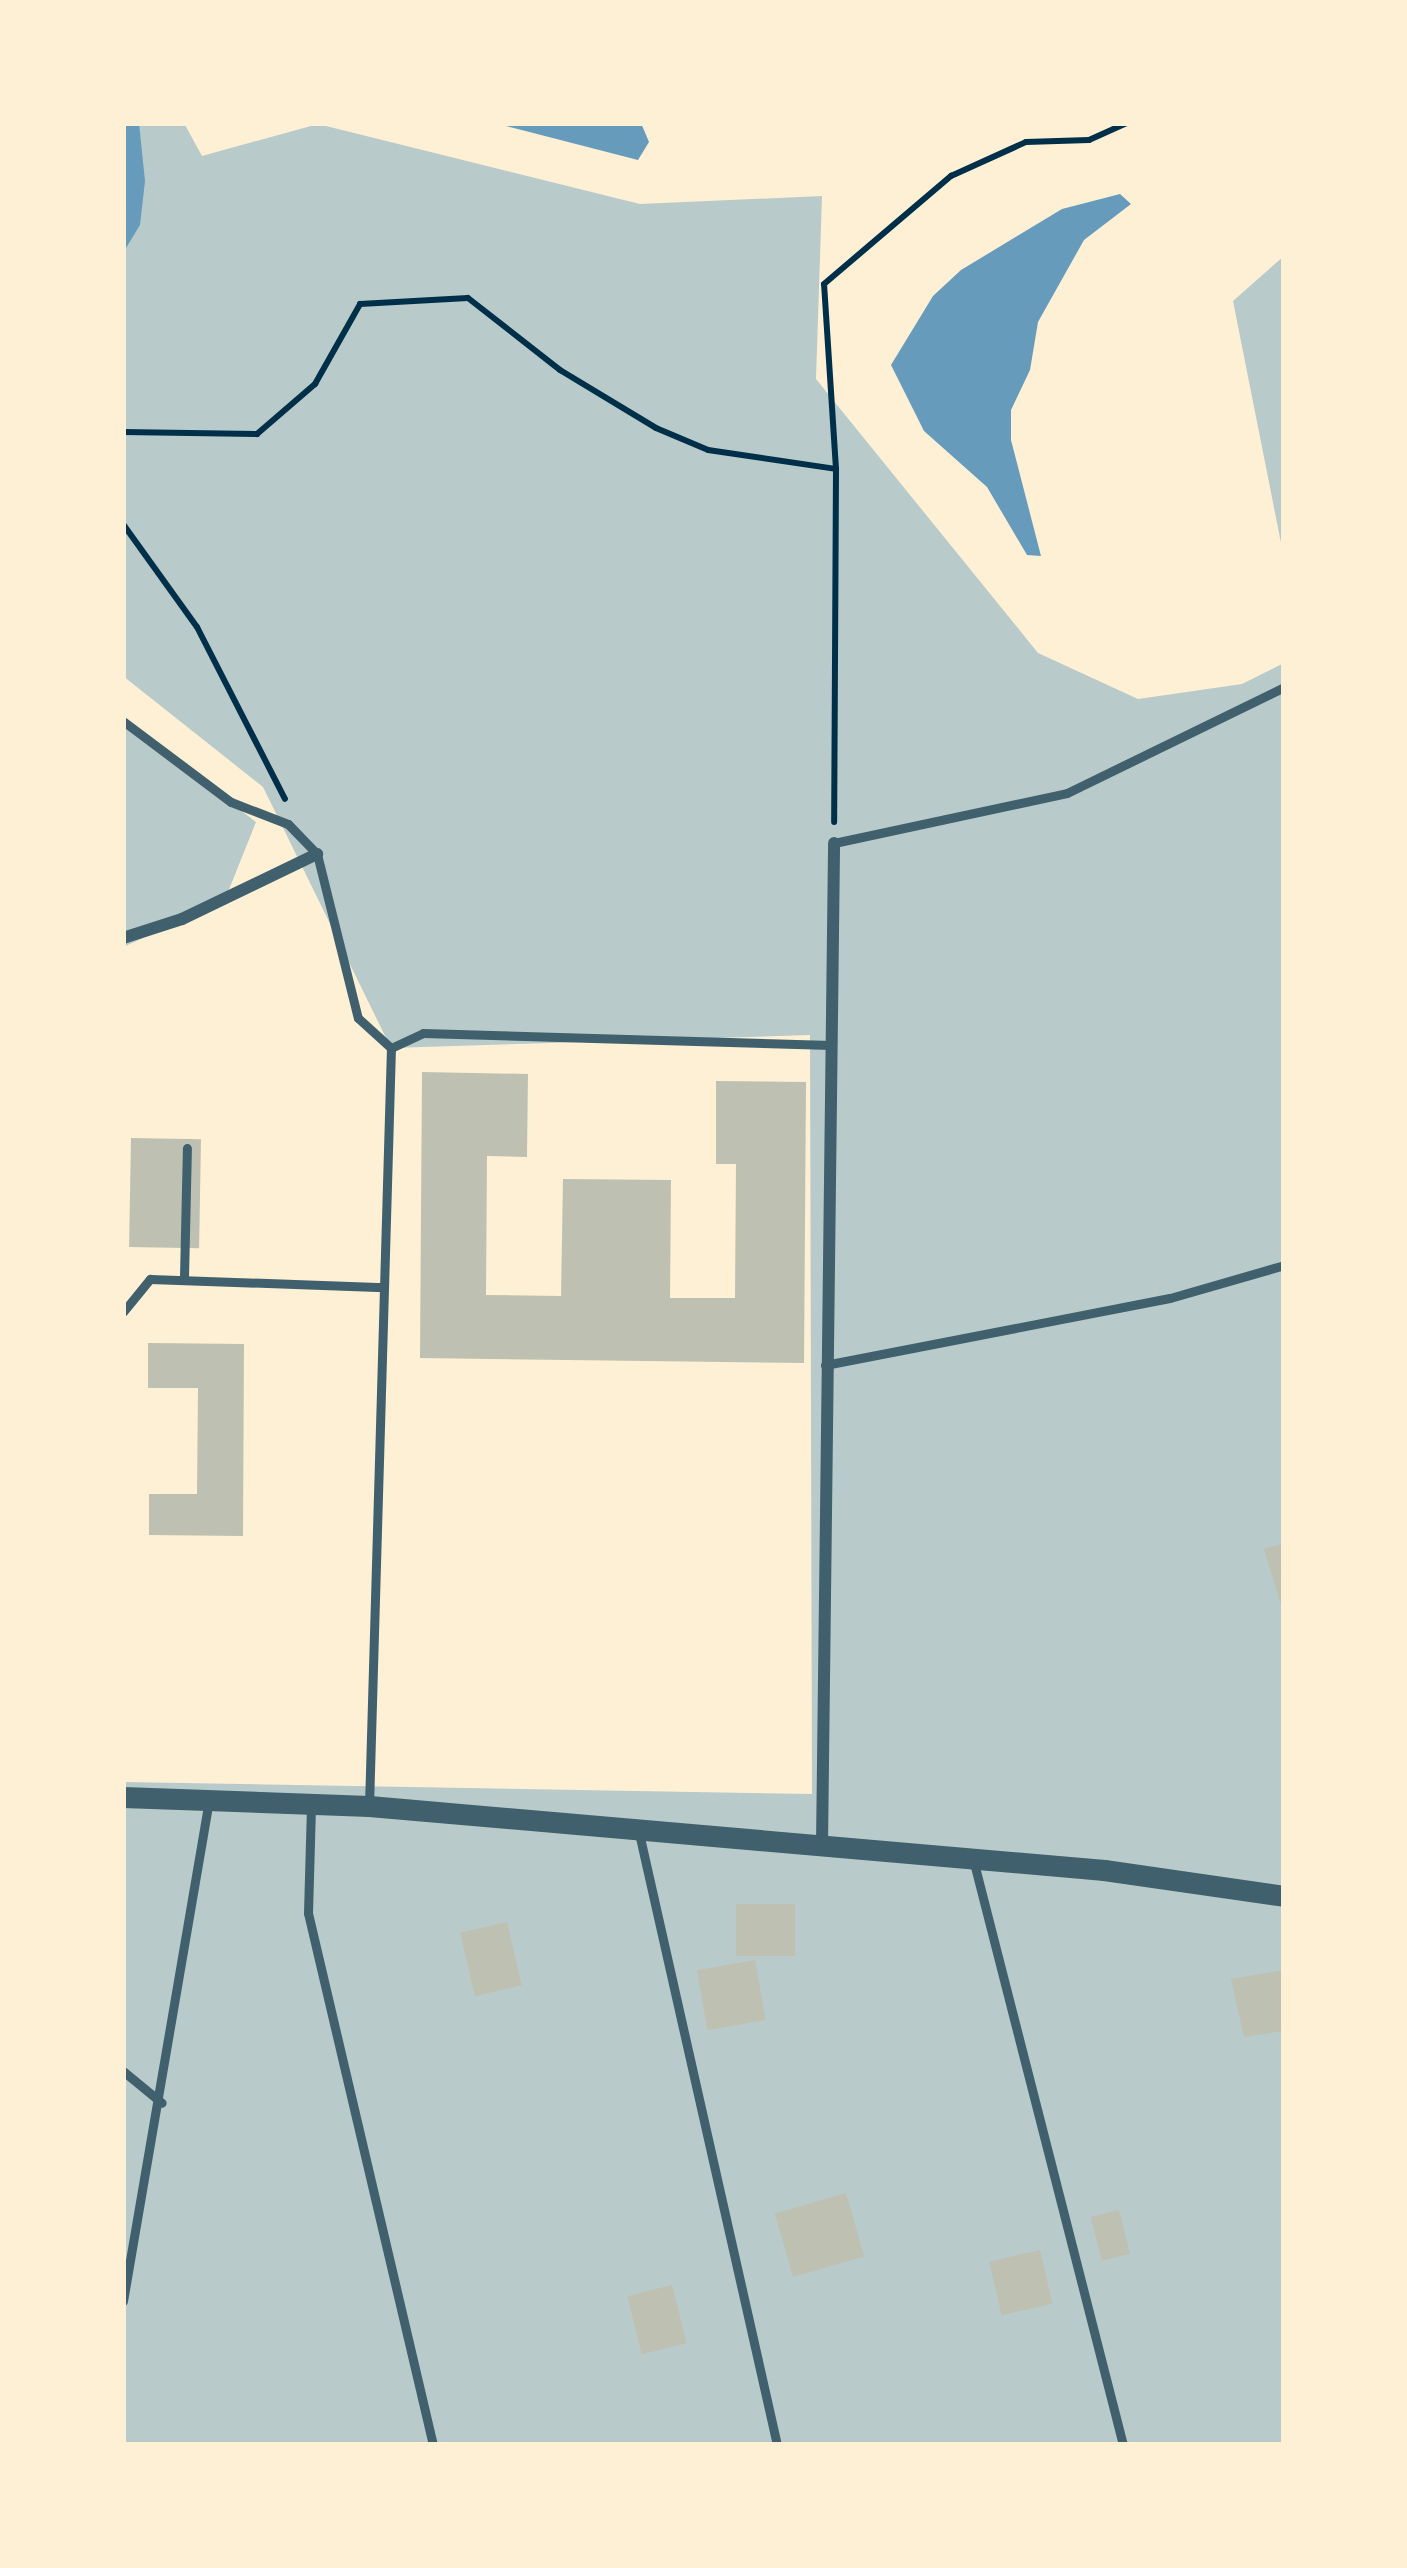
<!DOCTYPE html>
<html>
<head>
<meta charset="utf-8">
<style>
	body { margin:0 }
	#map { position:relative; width:1407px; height:2568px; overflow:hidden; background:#fdf0d5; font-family:"PT Sans Narrow",sans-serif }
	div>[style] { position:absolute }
	.green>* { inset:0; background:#b9caca }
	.water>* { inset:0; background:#669bbc }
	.building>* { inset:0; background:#bec0b2; transform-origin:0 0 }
	.path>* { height:6px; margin:-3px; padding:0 3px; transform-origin:3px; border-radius:3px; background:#003049 }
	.service>* { height:9px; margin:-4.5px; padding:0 4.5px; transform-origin:4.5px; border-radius:4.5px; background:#3f606c }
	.minor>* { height:12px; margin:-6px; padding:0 6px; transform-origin:6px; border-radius:6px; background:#3f606c }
	.tertiary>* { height:21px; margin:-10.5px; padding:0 10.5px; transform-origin:10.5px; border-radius:10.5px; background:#3f606c }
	span { translate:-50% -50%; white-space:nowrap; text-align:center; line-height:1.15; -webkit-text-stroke:9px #fdf0d5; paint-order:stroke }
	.frame { position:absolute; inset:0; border:126px solid #fdf0d5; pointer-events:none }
</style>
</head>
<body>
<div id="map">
	<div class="green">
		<div style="clip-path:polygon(123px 123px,184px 123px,202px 156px,318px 124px,640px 204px,822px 196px,816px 379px,1038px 653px,1138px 699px,1242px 684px,1284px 663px,1284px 2445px,123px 2445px,123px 1782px,812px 1794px,810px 1035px,391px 1048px,263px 787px,123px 676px)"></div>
		<div style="clip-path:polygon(1284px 256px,1284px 558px,1233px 301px)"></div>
		<div style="clip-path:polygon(123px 720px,256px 822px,224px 902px,123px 947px)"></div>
	</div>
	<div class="water">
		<div style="clip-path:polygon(123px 123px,139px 123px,145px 181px,140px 225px,123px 253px)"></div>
		<div style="clip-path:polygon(494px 123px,641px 123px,649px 142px,638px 160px)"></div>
		<div style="clip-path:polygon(1120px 194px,1131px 204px,1084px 240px,1038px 322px,1030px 370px,1011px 410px,1011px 440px,1041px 556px,1027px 555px,987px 487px,924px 431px,891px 365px,933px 296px,961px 270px,1062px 209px)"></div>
	</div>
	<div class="building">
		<div style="clip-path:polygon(422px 1072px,528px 1074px,527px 1157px,487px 1156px,486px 1295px,561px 1296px,563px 1179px,671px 1180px,670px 1298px,735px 1298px,736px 1164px,716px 1164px,716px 1081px,806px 1082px,804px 1363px,420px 1358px)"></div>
		<div style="left:131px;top:1138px;width:70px;height:109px;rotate:1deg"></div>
		<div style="clip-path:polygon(148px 1343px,244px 1344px,243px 1536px,149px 1535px,149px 1494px,197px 1494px,198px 1388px,148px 1388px)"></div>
		<div style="clip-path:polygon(1284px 1543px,1284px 1611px,1283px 1611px,1264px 1549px)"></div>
		<div style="left:736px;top:1904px;width:59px;height:52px"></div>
		<div style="left:507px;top:1922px;width:65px;height:48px;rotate:77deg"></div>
		<div style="left:755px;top:1960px;width:61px;height:59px;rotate:80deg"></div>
		<div style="clip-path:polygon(1284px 1970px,1284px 2031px,1244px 2037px,1231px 1979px)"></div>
		<div style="left:846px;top:2193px;width:66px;height:74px;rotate:74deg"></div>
		<div style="left:1119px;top:2210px;width:45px;height:29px;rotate:76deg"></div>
		<div style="left:1040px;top:2250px;width:55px;height:52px;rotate:77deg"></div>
		<div style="left:672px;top:2285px;width:60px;height:46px;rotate:76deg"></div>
	</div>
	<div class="path">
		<div style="left:123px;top:432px;width:134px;rotate:0.9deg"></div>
		<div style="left:257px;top:434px;width:77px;rotate:-40.8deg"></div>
		<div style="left:315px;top:384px;width:92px;rotate:-60.6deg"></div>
		<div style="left:360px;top:304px;width:108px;rotate:-3.2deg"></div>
		<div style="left:468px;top:298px;width:117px;rotate:38deg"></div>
		<div style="left:560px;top:370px;width:112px;rotate:31.1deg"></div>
		<div style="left:656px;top:428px;width:56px;rotate:22.9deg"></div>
		<div style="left:708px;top:450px;width:129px;rotate:8.4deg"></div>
		<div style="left:836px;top:469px;width:353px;rotate:90.3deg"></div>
		<div style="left:836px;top:469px;width:185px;rotate:-93.7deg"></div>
		<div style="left:824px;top:284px;width:167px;rotate:-40.4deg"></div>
		<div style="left:951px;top:176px;width:82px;rotate:-24.4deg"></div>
		<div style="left:1026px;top:142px;width:63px;rotate:-1.8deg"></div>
		<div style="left:1089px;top:140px;width:42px;rotate:-24.1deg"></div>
		<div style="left:123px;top:524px;width:127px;rotate:54.3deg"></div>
		<div style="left:197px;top:627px;width:193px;rotate:62.9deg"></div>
	</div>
	<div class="service">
		<div style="left:123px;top:721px;width:135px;rotate:36.9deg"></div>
		<div style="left:231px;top:802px;width:61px;rotate:21.1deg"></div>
		<div style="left:288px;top:824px;width:42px;rotate:46deg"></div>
		<div style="left:317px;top:854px;width:169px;rotate:76deg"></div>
		<div style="left:358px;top:1018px;width:45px;rotate:42.3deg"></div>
		<div style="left:834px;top:843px;width:238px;rotate:-12.1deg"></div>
		<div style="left:1067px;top:793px;width:242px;rotate:-26deg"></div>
		<div style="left:184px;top:1277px;width:129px;rotate:-88.7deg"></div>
		<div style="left:123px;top:1312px;width:43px;rotate:-50.7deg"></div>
		<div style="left:150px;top:1279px;width:234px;rotate:2deg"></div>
		<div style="left:825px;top:1365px;width:351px;rotate:-11deg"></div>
		<div style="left:1170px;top:1298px;width:119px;rotate:-16.1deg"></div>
		<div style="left:311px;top:1806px;width:107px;rotate:91.6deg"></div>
		<div style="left:308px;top:1913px;width:546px;rotate:76.78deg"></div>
		<div style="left:369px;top:1806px;width:758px;rotate:-88.34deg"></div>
		<div style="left:391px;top:1048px;width:35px;rotate:-25deg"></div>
		<div style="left:423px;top:1033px;width:408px;rotate:1.7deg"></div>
		<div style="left:639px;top:1833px;width:627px;rotate:77.29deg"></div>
		<div style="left:973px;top:1859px;width:605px;rotate:75.64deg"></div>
		<div style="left:123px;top:2071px;width:50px;rotate:39.4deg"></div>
		<div style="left:123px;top:2301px;width:508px;rotate:-80.26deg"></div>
	</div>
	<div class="minor">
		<div style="left:123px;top:938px;width:62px;rotate:-17.9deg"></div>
		<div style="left:182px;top:919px;width:150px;rotate:-25.7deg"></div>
		<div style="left:822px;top:1846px;width:1003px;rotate:-89.31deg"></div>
	</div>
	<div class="tertiary">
		<div style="left:123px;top:1797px;width:246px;rotate:2.1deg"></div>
		<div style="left:369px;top:1806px;width:738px;rotate:4.98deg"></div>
		<div style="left:1104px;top:1870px;width:182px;rotate:8.2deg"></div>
	</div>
	<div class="frame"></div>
</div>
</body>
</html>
